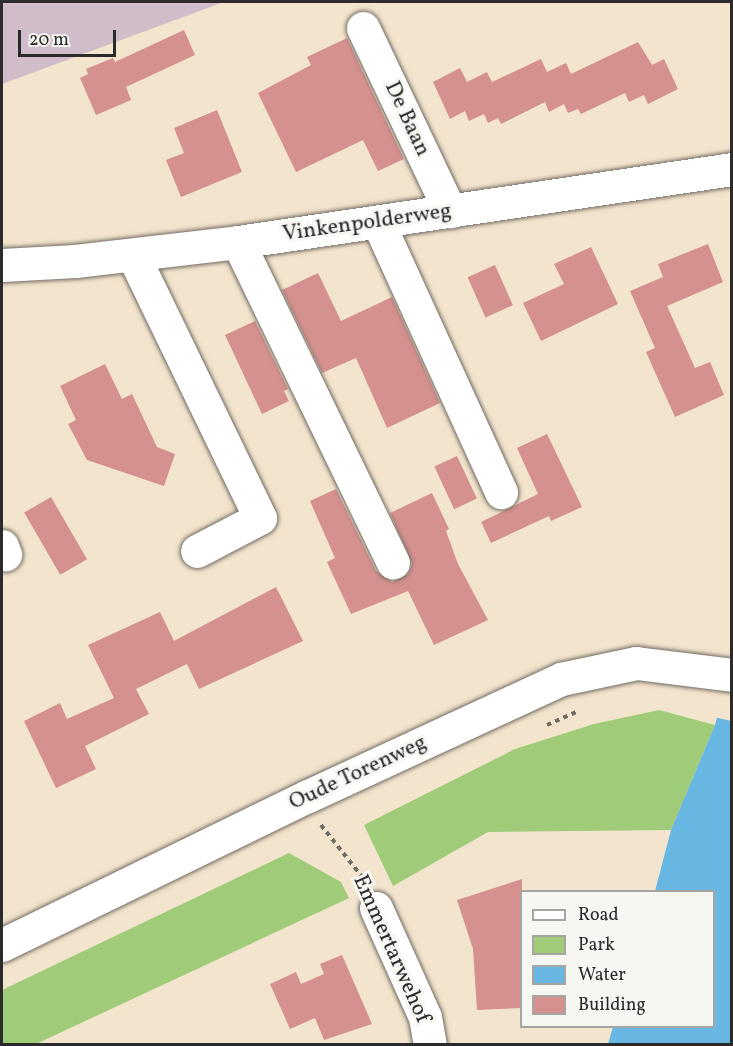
<!DOCTYPE html>
<html>
<head>
<meta charset="utf-8">
<style>
	body { margin:0 }
	#map { position:relative; width:733px; height:1046px; overflow:hidden; background:#f3e4cd; font-family:Vollkorn,serif }
	div>[style] { position:absolute }
	.industrial>* { inset:0; background:#d1bdc9 }
	.green>* { inset:0; background:#a0cc79 }
	.water>* { inset:0; background:#67b7e2 }
	.pier>* { inset:0; background:#f3e4cd }
	.building>* { inset:0; background:#d5918f; transform-origin:0 0 }
	.path>* { height:4px; margin-top:-2px; transform-origin:0; background:repeating-linear-gradient(90deg,#716c64 0 4.5px,transparent 0 9px) }
	.roads { filter:drop-shadow(0 0 2px #716c64) drop-shadow(0 0 2px #716c64) }
	.minor>* { height:33px; margin:-16.5px; padding:0 16.5px; transform-origin:16.5px; border-radius:16.5px; background:#fff }
	span { translate:-50% -50%; white-space:nowrap; text-align:center; line-height:1.15; -webkit-text-stroke:6px #f6f6f2; paint-order:stroke }
	.street-label { font-size:22px; color:#2b2b2b }
	.frame { position:absolute; inset:0; border:3px solid #2b2b2b; pointer-events:none }
	.legend { position:absolute; left:520px; top:890px; width:195px; height:138px; box-sizing:border-box; background:#f6f6f2; border:2px solid #a5a5a2; margin:0; padding:8px 10px; list-style:none; font-size:18px; color:#2b2b2b }
	.legend li { display:flex; align-items:center; gap:12px; height:30px }
	.legend b { width:30px; border:2px solid #a5a5a2 }
	.scale { position:absolute; left:18px; top:30px; width:98px; height:27px; box-sizing:border-box; border:3px solid #2b2b2b; border-top:0; padding-left:8px; font-size:18px; line-height:21px; white-space:nowrap; color:#2b2b2b; -webkit-text-stroke:4px #f6f6f2; paint-order:stroke }
</style>
</head>
<body>
<div id="map">
	<div class="industrial">
		<div style="clip-path:polygon(2px 2px,224px 2px,2px 84px)"></div>
	</div>
	<div class="green">
		<div style="clip-path:polygon(659px 710px,715px 725px,671px 830px,488px 832px,393px 886px,364px 825px,515px 749px,594px 724px)"></div>
		<div style="clip-path:polygon(289px 853px,341px 882px,349px 898px,36px 1044px,2px 1044px,2px 990px)"></div>
	</div>
	<div class="water">
		<div style="clip-path:polygon(731px 666px,731px 1044px,608px 1044px,613px 1027px,714px 1026px,714px 892px,655px 891px,671px 830px,715px 725px)"></div>
	</div>
	<div class="pier">
		<div style="clip-path:polygon(732px 663px,731px 721px,714px 717px)"></div>
	</div>
	<div class="building">
		<div style="clip-path:polygon(184px 30px,195px 55px,126px 87px,131px 100px,96px 115px,80px 78px,88px 74px,86px 69px,113px 58px,115px 62px)"></div>
		<div style="clip-path:polygon(347px 38px,404px 159px,378px 171px,363px 140px,296px 172px,258px 93px,311px 65px,307px 57px)"></div>
		<div style="clip-path:polygon(638px 42px,652px 65px,664px 59px,678px 89px,648px 104px,644px 95px,629px 102px,625px 93px,581px 114px,578px 109px,568px 113px,564px 104px,549px 112px,545px 102px,501px 124px,498px 118px,488px 123px,484px 114px,469px 121px,465px 111px,450px 119px,433px 82px,460px 68px,467px 82px,487px 72px,492px 82px,541px 59px,547px 72px,566px 63px,571px 74px)"></div>
		<div style="clip-path:polygon(217px 110px,242px 172px,181px 197px,166px 160px,184px 153px,174px 128px)"></div>
		<div style="clip-path:polygon(708px 244px,723px 282px,667px 306px,695px 368px,710px 362px,724px 395px,675px 417px,646px 352px,655px 348px,630px 291px,663px 277px,658px 264px)"></div>
		<div style="clip-path:polygon(591px 247px,618px 304px,541px 341px,523px 303px,564px 284px,554px 264px)"></div>
		<div style="left:495px;top:265px;width:44px;height:30px;rotate:66deg"></div>
		<div style="clip-path:polygon(318px 273px,341px 321px,392px 297px,440px 403px,387px 428px,356px 358px,322px 373px,282px 290px)"></div>
		<div style="clip-path:polygon(255px 321px,288px 389px,284px 391px,289px 401px,262px 414px,225px 335px)"></div>
		<div style="clip-path:polygon(105px 364px,122px 399px,132px 394px,157px 447px,175px 454px,164px 486px,87px 460px,68px 424px,76px 420px,60px 386px)"></div>
		<div style="clip-path:polygon(547px 434px,582px 507px,551px 521px,549px 516px,491px 543px,481px 522px,538px 494px,517px 448px)"></div>
		<div style="left:457px;top:456px;width:47px;height:25px;rotate:65deg"></div>
		<div style="clip-path:polygon(336px 489px,376px 571px,392px 582px,408px 574px,412px 564px,390px 513px,432px 493px,449px 529px,446px 531px,458px 564px,488px 620px,434px 645px,408px 591px,351px 614px,327px 562px,335px 558px,310px 501px)"></div>
		<div style="left:51px;top:497px;width:72px;height:31px;rotate:60deg"></div>
		<div style="clip-path:polygon(276px 587px,303px 641px,199px 689px,187px 664px,136px 689px,149px 714px,85px 746px,96px 769px,56px 788px,24px 721px,60px 703px,67px 719px,114px 698px,88px 645px,160px 612px,174px 641px)"></div>
		<div style="clip-path:polygon(522px 879px,522px 1008px,477px 1010px,473px 949px,457px 900px)"></div>
		<div style="clip-path:polygon(342px 955px,372px 1024px,324px 1040px,315px 1018px,290px 1029px,270px 984px,296px 972px,301px 984px,324px 974px,320px 964px)"></div>
	</div>
	<div class="path">
		<div style="left:547px;top:725px;width:34px;rotate:-24deg"></div>
		<div style="left:321px;top:825px;width:68px;rotate:51.6deg"></div>
	</div>
	<div class="roads">
		<div class="minor">
			<div style="left:363px;top:28px;width:203px;rotate:64.6deg"></div>
			<div style="left:378px;top:222px;width:297px;rotate:65.5deg"></div>
			<div style="left:238px;top:242px;width:356px;rotate:64.2deg"></div>
			<div style="left:133px;top:255px;width:292px;rotate:64.2deg"></div>
			<div style="left:260px;top:518px;width:71px;rotate:152.4deg"></div>
			<div style="left:2px;top:265px;width:73px;rotate:-3.1deg"></div>
			<div style="left:75px;top:261px;width:164px;rotate:-6.6deg"></div>
			<div style="left:238px;top:242px;width:499px;rotate:-8.4deg"></div>
			<div style="left:2px;top:546px;width:9px;rotate:69deg"></div>
			<div style="left:376px;top:908px;width:120px;rotate:65.8deg"></div>
			<div style="left:425px;top:1017px;width:27px;rotate:80deg"></div>
			<div style="left:2px;top:945px;width:340px;rotate:-26deg"></div>
			<div style="left:308px;top:796px;width:279px;rotate:-24.8deg"></div>
			<div style="left:561px;top:679px;width:77px;rotate:-12deg"></div>
			<div style="left:636px;top:663px;width:97px;rotate:7.1deg"></div>
		</div>
	</div>
	<div class="street-label">
		<span style="left:407px;top:119px;rotate:65deg">De Baan</span>
		<span style="left:367px;top:223px;rotate:-8deg">Vinkenpolderweg</span>
		<span style="left:358px;top:773px;rotate:-25deg">Oude Torenweg</span>
		<span style="left:391px;top:949px;rotate:66deg">Emmertarwehof</span>
	</div>
	<div class="frame"></div>
	<ul class="legend">
	<li><b style="height:8px;background:#fff"></b>Road</li>
	<li><b style="height:16px;background:#a0cc79"></b>Park</li>
	<li><b style="height:16px;background:#67b7e2"></b>Water</li>
	<li><b style="height:16px;background:#d5918f"></b>Building</li>
	</ul>
	<div class="scale">20 m</div>
</div>
</body>
</html>
